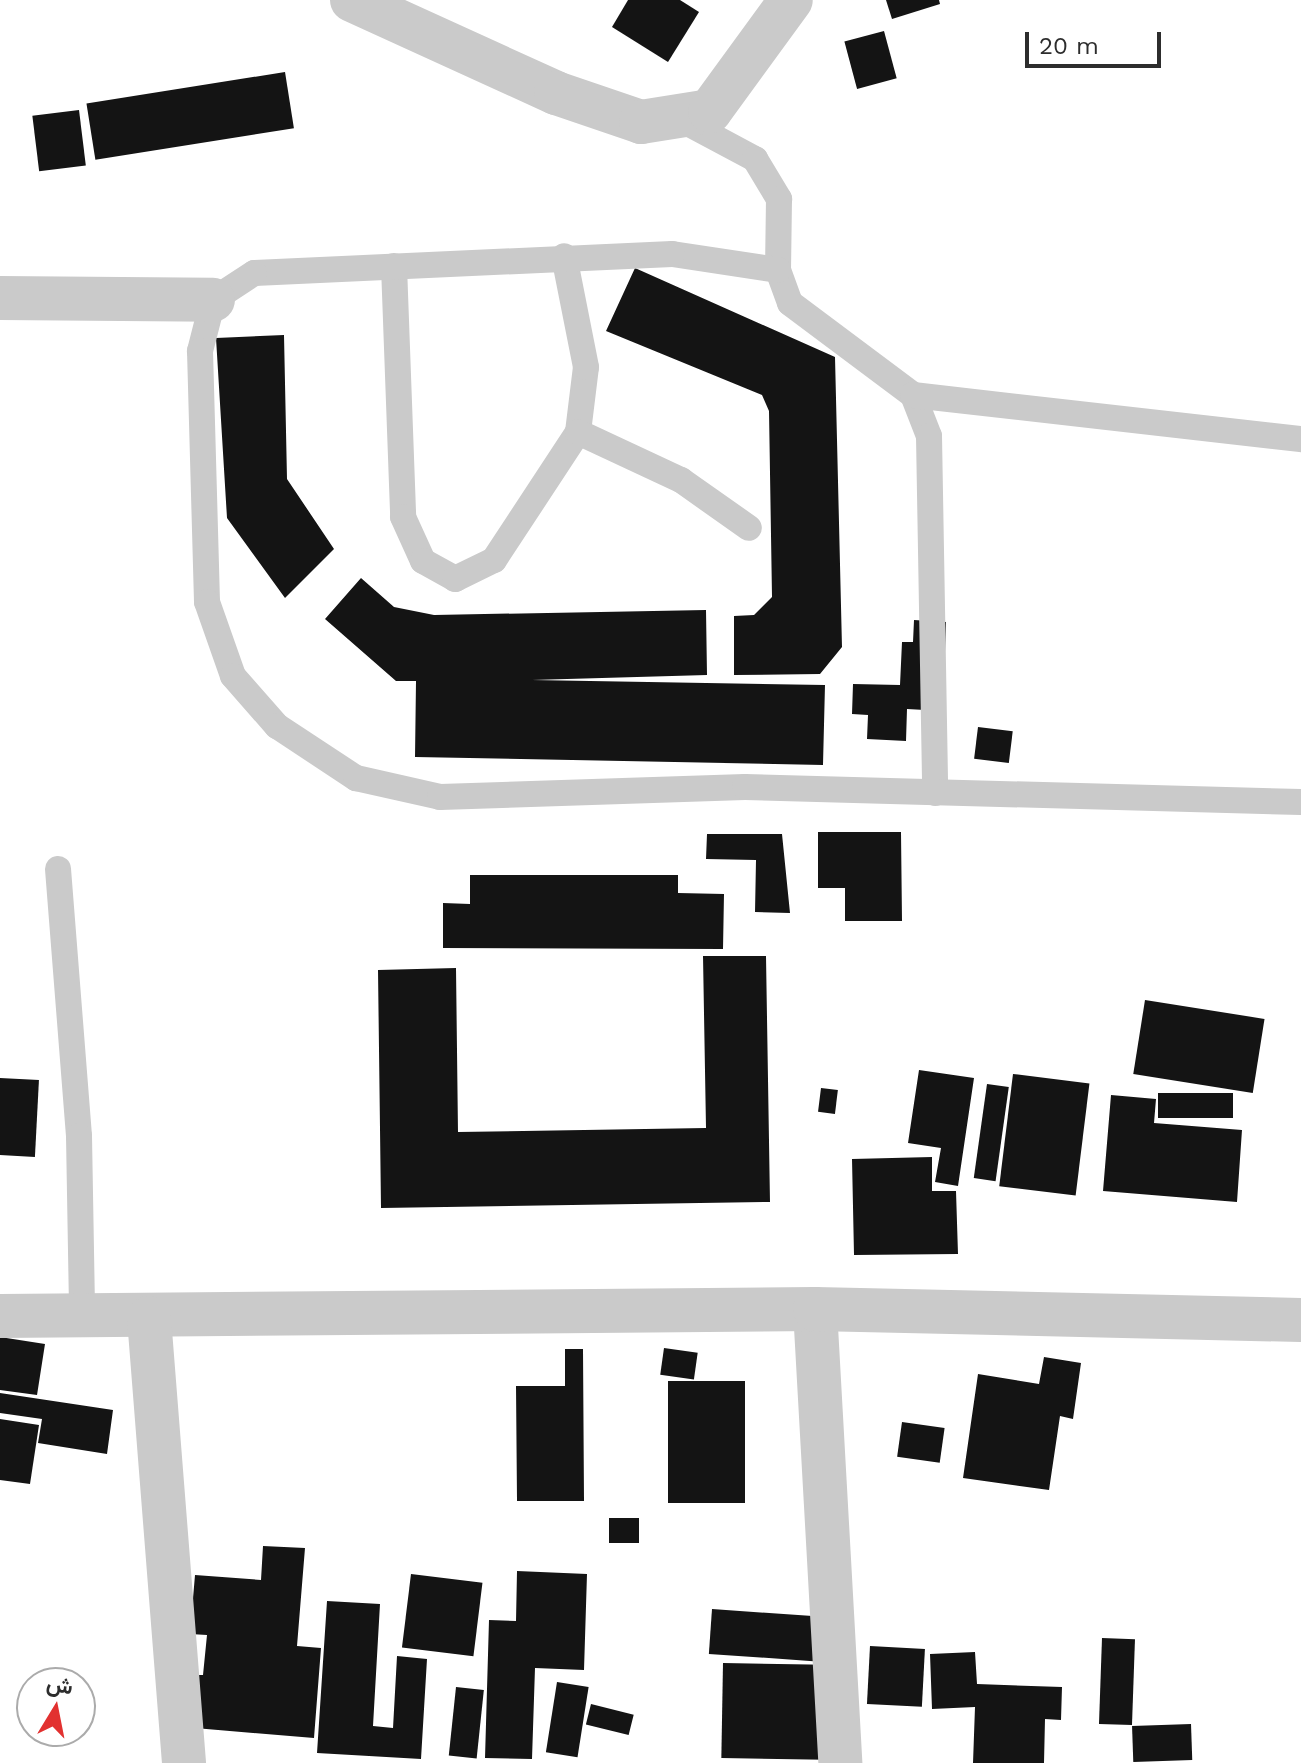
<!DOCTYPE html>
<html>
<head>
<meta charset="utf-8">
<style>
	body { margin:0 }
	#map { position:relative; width:1301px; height:1763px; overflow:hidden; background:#fff; font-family:"Work Sans",Vazirmatn,sans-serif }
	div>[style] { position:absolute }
	.building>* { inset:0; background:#141414; transform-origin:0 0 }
	.lane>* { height:26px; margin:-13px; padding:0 13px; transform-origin:13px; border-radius:13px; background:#cacaca }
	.street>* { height:44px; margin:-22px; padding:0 22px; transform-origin:22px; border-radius:22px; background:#cacaca }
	span { translate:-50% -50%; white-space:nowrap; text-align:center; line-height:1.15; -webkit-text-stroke:8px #fff; paint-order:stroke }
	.north { position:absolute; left:16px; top:1667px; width:80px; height:80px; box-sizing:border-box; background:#fff; border:2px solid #ababab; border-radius:50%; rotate:10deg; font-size:22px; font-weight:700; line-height:32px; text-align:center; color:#2d2d2d }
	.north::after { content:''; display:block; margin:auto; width:28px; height:36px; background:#e23130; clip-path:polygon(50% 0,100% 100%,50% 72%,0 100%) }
	.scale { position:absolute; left:1025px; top:32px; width:136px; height:36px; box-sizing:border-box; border:4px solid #2d2d2d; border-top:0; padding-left:10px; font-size:24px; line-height:28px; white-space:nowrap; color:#2d2d2d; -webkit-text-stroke:6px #fff; paint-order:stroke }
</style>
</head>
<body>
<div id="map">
	<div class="building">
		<div style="clip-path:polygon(628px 0,680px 0,699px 12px,668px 62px,612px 27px)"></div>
		<div style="clip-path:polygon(886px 0,939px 0,940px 4px,892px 19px)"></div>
		<div style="left:884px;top:31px;width:49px;height:41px;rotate:75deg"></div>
		<div style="left:285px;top:72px;width:57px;height:201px;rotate:81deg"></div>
		<div style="left:79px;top:110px;width:56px;height:47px;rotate:83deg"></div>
		<div style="clip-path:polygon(635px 268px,835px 357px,842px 647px,820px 674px,734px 675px,734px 616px,754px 615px,772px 597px,769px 411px,762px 395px,606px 331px)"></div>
		<div style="clip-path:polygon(284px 335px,287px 479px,334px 549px,285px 598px,227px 518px,216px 338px)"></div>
		<div style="clip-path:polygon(361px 578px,394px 607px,434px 615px,706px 610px,707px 675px,532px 680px,825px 685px,823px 765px,415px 757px,416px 681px,396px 681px,325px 619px)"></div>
		<div style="clip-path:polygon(914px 620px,946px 622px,943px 711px,907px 709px,906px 741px,867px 739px,868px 715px,852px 714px,853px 684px,900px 685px,902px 642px,913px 642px)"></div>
		<div style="left:978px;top:727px;width:35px;height:32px;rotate:7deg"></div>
		<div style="clip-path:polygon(818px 832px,901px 832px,902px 921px,845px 921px,845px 888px,818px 888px)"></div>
		<div style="clip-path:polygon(707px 834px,782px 834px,790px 913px,755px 912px,756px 860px,706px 859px)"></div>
		<div style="clip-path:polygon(470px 875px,678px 875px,678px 893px,724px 894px,723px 949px,443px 948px,443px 903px,470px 904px)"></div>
		<div style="clip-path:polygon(703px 956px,766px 956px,770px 1202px,381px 1208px,378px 970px,456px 968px,458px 1132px,706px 1128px)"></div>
		<div style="left:1145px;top:1000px;width:121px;height:75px;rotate:9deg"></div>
		<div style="clip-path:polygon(919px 1070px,974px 1078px,958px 1186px,935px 1182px,941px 1148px,908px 1143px)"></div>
		<div style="left:1013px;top:1074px;width:77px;height:113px;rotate:7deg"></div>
		<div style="left:0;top:1078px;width:39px;height:77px;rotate:3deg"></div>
		<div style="left:987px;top:1084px;width:22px;height:95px;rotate:8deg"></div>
		<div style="left:821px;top:1088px;width:17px;height:24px;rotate:7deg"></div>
		<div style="left:1158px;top:1093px;width:75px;height:25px"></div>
		<div style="clip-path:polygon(1111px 1095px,1156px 1099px,1154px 1123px,1242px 1130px,1237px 1202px,1103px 1191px)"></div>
		<div style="clip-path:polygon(932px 1157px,932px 1191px,956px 1191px,958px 1254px,854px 1255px,852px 1159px)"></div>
		<div style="clip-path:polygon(0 1337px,45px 1344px,37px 1395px,0 1390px)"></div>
		<div style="left:664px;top:1348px;width:34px;height:27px;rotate:8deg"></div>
		<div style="clip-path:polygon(565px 1349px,583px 1349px,584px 1501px,517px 1501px,516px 1386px,565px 1386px)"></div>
		<div style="clip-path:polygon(1044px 1357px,1081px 1363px,1073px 1419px,1060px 1416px,1049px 1490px,963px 1478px,978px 1374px,1039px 1384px)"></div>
		<div style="left:745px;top:1381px;width:122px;height:77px;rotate:90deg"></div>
		<div style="clip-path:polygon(0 1393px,113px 1410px,107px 1454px,38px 1443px,42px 1419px,0 1413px)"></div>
		<div style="clip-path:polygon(0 1419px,39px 1425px,30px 1484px,0 1480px)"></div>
		<div style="left:902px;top:1422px;width:43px;height:35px;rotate:8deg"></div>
		<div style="left:609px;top:1518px;width:30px;height:25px"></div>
		<div style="clip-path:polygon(263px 1546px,305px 1548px,297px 1646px,321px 1648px,314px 1738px,183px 1727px,187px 1675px,203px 1675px,207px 1635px,190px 1634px,195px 1575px,261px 1580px)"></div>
		<div style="clip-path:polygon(517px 1571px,587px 1574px,584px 1670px,535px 1668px,532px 1759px,485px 1758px,489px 1620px,516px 1621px)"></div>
		<div style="left:411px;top:1574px;width:72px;height:74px;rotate:7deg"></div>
		<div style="clip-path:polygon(327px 1601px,380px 1604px,373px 1726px,393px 1728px,397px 1656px,427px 1659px,421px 1759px,317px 1753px)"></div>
		<div style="left:712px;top:1609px;width:108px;height:45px;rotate:4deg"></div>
		<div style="left:1102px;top:1638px;width:33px;height:86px;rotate:2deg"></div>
		<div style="left:870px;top:1646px;width:55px;height:58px;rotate:3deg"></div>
		<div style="clip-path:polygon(975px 1652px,977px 1684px,1062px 1687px,1061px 1720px,1045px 1719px,1044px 1763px,973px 1763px,975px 1707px,932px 1709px,930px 1654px)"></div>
		<div style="left:723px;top:1663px;width:119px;height:95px;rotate:1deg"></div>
		<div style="left:557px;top:1682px;width:32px;height:71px;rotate:9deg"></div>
		<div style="left:456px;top:1687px;width:28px;height:69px;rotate:6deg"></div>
		<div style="left:591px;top:1704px;width:44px;height:21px;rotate:14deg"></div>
		<div style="left:1191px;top:1724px;width:36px;height:59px;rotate:88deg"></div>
	</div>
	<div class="lane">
		<div style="left:682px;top:120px;width:83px;rotate:28.1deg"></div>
		<div style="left:755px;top:159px;width:47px;rotate:59deg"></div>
		<div style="left:779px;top:199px;width:71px;rotate:90.8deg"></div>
		<div style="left:778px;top:270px;width:35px;rotate:70deg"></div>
		<div style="left:790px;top:303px;width:154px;rotate:36.8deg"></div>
		<div style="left:913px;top:395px;width:44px;rotate:68.7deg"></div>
		<div style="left:929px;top:436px;width:357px;rotate:89deg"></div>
		<div style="left:394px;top:266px;width:251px;rotate:87.9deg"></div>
		<div style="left:403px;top:517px;width:48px;rotate:65.6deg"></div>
		<div style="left:423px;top:561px;width:37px;rotate:29deg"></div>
		<div style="left:455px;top:579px;width:43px;rotate:-26deg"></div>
		<div style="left:494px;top:560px;width:153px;rotate:-56.7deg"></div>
		<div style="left:578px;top:432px;width:65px;rotate:-83deg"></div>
		<div style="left:586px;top:367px;width:113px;rotate:-101.2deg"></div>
		<div style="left:778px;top:270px;width:107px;rotate:-171.4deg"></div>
		<div style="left:672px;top:254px;width:418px;rotate:177.4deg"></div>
		<div style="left:254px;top:273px;width:49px;rotate:146.6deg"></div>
		<div style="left:213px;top:300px;width:53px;rotate:104.3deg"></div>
		<div style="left:200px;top:351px;width:251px;rotate:88.4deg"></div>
		<div style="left:207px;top:602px;width:78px;rotate:70.6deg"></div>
		<div style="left:233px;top:676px;width:67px;rotate:48.7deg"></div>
		<div style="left:277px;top:726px;width:95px;rotate:33.4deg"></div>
		<div style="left:356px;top:778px;width:86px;rotate:12.7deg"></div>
		<div style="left:440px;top:797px;width:305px;rotate:-1.9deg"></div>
		<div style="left:745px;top:787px;width:556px;rotate:1.55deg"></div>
		<div style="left:913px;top:395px;width:390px;rotate:6.5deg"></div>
		<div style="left:578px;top:432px;width:114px;rotate:25deg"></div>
		<div style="left:681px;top:480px;width:83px;rotate:35.2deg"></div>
		<div style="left:58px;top:869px;width:268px;rotate:85.5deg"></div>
		<div style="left:79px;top:1136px;width:178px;rotate:89deg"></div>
	</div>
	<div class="street">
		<div style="left:352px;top:0;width:224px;rotate:24.5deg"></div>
		<div style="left:556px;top:93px;width:90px;rotate:18.8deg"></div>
		<div style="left:641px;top:122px;width:70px;rotate:-9.1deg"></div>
		<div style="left:710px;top:111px;width:137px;rotate:-53.9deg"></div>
		<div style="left:0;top:298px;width:213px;rotate:0.5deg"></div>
		<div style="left:815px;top:1309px;width:455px;rotate:86.8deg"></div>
		<div style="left:0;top:1316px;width:815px;rotate:-0.49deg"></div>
		<div style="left:815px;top:1309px;width:486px;rotate:1.3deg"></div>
		<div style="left:149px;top:1318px;width:446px;rotate:85.5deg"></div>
	</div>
	<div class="north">ش</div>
	<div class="scale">20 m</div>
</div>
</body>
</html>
